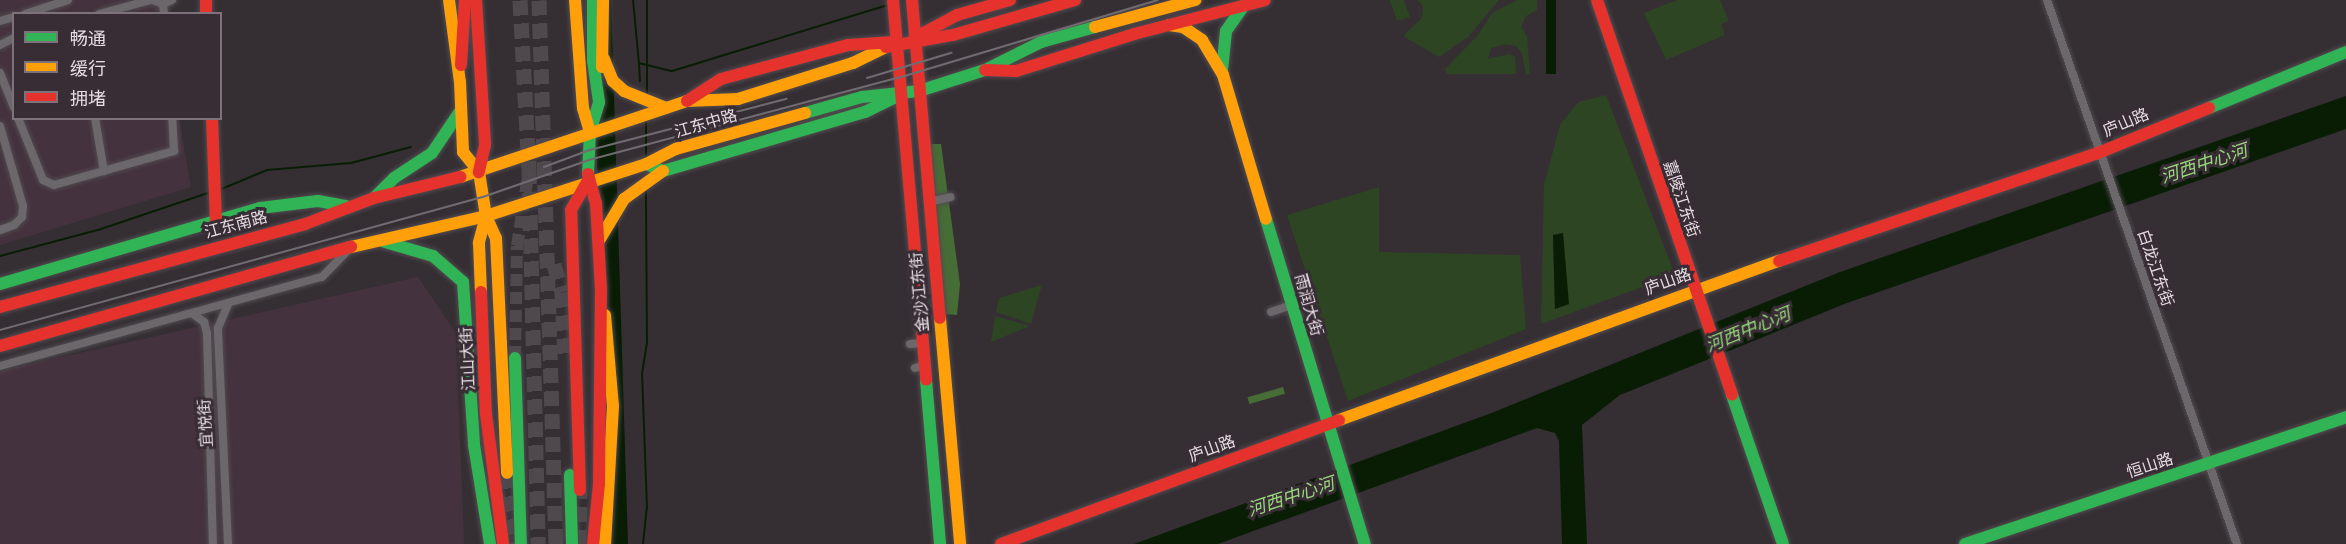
<!DOCTYPE html>
<html>
<head>
<meta charset="utf-8">
<style>
	body { margin:0 }
	#map { position:relative; width:2346px; height:544px; overflow:hidden; background:#352f34; font-family:"Nunito Sans","Noto Sans SC",sans-serif }
	div>[style] { position:absolute }
	.built>* { inset:0; background:#44323e }
	.green>* { inset:0; background:#2d4522 }
	.forest>* { inset:0; background:#476d36; transform-origin:0 0 }
	.water>* { inset:0; background:#091d05; transform-origin:0 0 }
	.stream>* { height:2px; margin:-1px; padding:0 1px; transform-origin:1px; border-radius:1px; background:#091d05 }
	.secondary-tunnel>* { height:12px; margin-top:-6px; transform-origin:0; background:repeating-linear-gradient(90deg,#4f494e 0 12px,transparent 0 18px) }
	.highway-tunnel>* { height:15px; margin-top:-7.5px; transform-origin:0; background:repeating-linear-gradient(90deg,#4f494e 0 15px,transparent 0 23px) }
	.roads { filter:drop-shadow(0 0 2px #514b4f) drop-shadow(0 0 2px #514b4f) }
	.street>* { height:8px; margin:-4px; padding:0 4px; transform-origin:4px; border-radius:4px; background:#6c676b }
	.fast>* { height:12px; margin:-6px; padding:0 6px; transform-origin:6px; border-radius:6px; background:#30b455 }
	.slow>* { height:12px; margin:-6px; padding:0 6px; transform-origin:6px; border-radius:6px; background:#ff9f0a }
	.jam>* { height:12px; margin:-6px; padding:0 6px; transform-origin:6px; border-radius:6px; background:#e5322d }
	.tram>* { height:1.5px; margin:-0.75px; padding:0 0.75px; transform-origin:0.75px; border-radius:0.75px; background:#706b70 }
	span { translate:-50% -50%; white-space:nowrap; text-align:center; line-height:1.15; -webkit-text-stroke:6px #382c35; paint-order:stroke }
	.street-label { font-size:16px; color:#e5dce2 }
	.water-label { font-size:18px; color:#97d77c; font-style:italic }
	.legend { position:absolute; left:12px; top:12px; width:210px; height:108px; box-sizing:border-box; background:#382c35; border:2px solid #7d727a; margin:0; padding:8px 10px; list-style:none; font-size:18px; color:#e5dce2 }
	.legend li { display:flex; align-items:center; gap:12px; height:30px }
	.legend b { width:30px; border:2px solid #7d727a }
</style>
</head>
<body>
<div id="map">
	<div class="built">
		<div style="clip-path:polygon(0 0,158px 0,161px 13px,14px 14px,14px 118px,179px 119px,191px 187px,0 245px)"></div>
		<div style="clip-path:polygon(418px 277px,456px 333px,464px 544px,0 544px,0 371px)"></div>
	</div>
	<div class="green">
		<div style="clip-path:polygon(1390px 0,1404px 0,1410px 17px,1397px 21px)"></div>
		<div style="clip-path:polygon(1417px 0,1499px 0,1468px 37px,1439px 57px,1403px 36px,1422px 18px,1423px 6px)"></div>
		<div style="clip-path:polygon(1517px 0,1537px 0,1537px 10px,1526px 16px,1521px 27px,1527px 36px,1530px 74px,1526px 74px,1522px 53px,1516px 46px,1506px 44px,1491px 48px,1488px 59px,1510px 54px,1515px 57px,1516px 74px,1447px 74px,1445px 69px,1478px 35px,1492px 13px)"></div>
		<div style="clip-path:polygon(1677px 0,1720px 0,1729px 21px,1721px 24px,1725px 35px,1666px 60px,1644px 13px)"></div>
		<div style="clip-path:polygon(evenodd,1606px 95px,1675px 275px,1541px 324px,1544px 185px,1560px 125px,1578px 102px,1606px 95px,1563px 233px,1568px 304px,1555px 309px,1553px 235px,1563px 233px)"></div>
		<div style="clip-path:polygon(1379px 187px,1379px 252px,1520px 255px,1526px 329px,1348px 401px,1287px 215px)"></div>
		<div style="clip-path:polygon(1042px 285px,1031px 324px,996px 312px,999px 298px)"></div>
		<div style="clip-path:polygon(995px 316px,1030px 326px,991px 342px)"></div>
	</div>
	<div class="forest">
		<div style="clip-path:polygon(930px 144px,941px 144px,960px 284px,957px 315px,944px 314px)"></div>
		<div style="left:1283px;top:387px;width:7px;height:37px;rotate:74deg"></div>
	</div>
	<div class="water">
		<div style="clip-path:polygon(587px 0,611px 0,628px 544px,604px 544px,600px 214px)"></div>
		<div style="left:1546px;top:0;width:10px;height:74px"></div>
		<div style="clip-path:polygon(2346px 96px,2346px 129px,1847px 303px,1620px 395px,1582px 425px,1587px 544px,1562px 544px,1559px 441px,1555px 433px,1537px 428px,1218px 544px,1134px 544px,1494px 412px,1840px 272px)"></div>
		<div style="clip-path:polygon(1563px 233px,1569px 304px,1555px 309px,1553px 235px)"></div>
	</div>
	<div class="stream">
		<div style="left:633px;top:0;width:63px;rotate:84.6deg"></div>
		<div style="left:639px;top:63px;width:34px;rotate:14deg"></div>
		<div style="left:672px;top:71px;width:223px;rotate:-17deg"></div>
		<div style="left:639px;top:63px;width:18px;rotate:87deg"></div>
		<div style="left:647px;top:95px;width:95px;rotate:-90deg"></div>
		<div style="left:646px;top:158px;width:39px;rotate:-90deg"></div>
		<div style="left:219px;top:190px;width:52px;rotate:-22.6deg"></div>
		<div style="left:267px;top:170px;width:84px;rotate:-4.8deg"></div>
		<div style="left:351px;top:163px;width:62px;rotate:-14.9deg"></div>
		<div style="left:0;top:256px;width:101px;rotate:-14.9deg"></div>
		<div style="left:98px;top:230px;width:119px;rotate:-18.6deg"></div>
		<div style="left:643px;top:544px;width:36px;rotate:-84deg"></div>
		<div style="left:647px;top:508px;width:134px;rotate:-92.1deg"></div>
		<div style="left:642px;top:374px;width:32px;rotate:-81deg"></div>
		<div style="left:647px;top:342px;width:154px;rotate:-90.4deg"></div>
	</div>
	<div class="secondary-tunnel">
		<div style="left:515px;top:358px;width:112px;rotate:-89deg"></div>
		<div style="left:517px;top:246px;width:78px;rotate:-81.1deg"></div>
	</div>
	<div class="highway-tunnel">
		<div style="left:520px;top:0;width:169px;rotate:87deg"></div>
		<div style="left:529px;top:169px;width:375px;rotate:88.6deg"></div>
		<div style="left:539px;top:0;width:544px;rotate:88.21deg"></div>
		<div style="left:554px;top:264px;width:29px;rotate:74deg"></div>
		<div style="left:562px;top:292px;width:67px;rotate:87.4deg"></div>
		<div style="left:507px;top:473px;width:72px;rotate:82.8deg"></div>
		<div style="left:579px;top:544px;width:54px;rotate:-88.9deg"></div>
	</div>
	<div class="roads">
		<div class="street">
			<div style="left:153px;top:0;width:11px;rotate:22deg"></div>
			<div style="left:163px;top:4px;width:10px;rotate:-24deg"></div>
			<div style="left:2047px;top:0;width:576px;rotate:70.75deg"></div>
			<div style="left:163px;top:4px;width:10px;rotate:84deg"></div>
			<div style="left:25px;top:14px;width:45px;rotate:-18deg"></div>
			<div style="left:99px;top:14px;width:54px;rotate:-15.1deg"></div>
			<div style="left:0;top:21px;width:15px;rotate:-16deg"></div>
			<div style="left:0;top:45px;width:16px;rotate:-27deg"></div>
			<div style="left:0;top:73px;width:37px;rotate:68deg"></div>
			<div style="left:18px;top:118px;width:67px;rotate:68deg"></div>
			<div style="left:43px;top:180px;width:12px;rotate:24deg"></div>
			<div style="left:54px;top:185px;width:125px;rotate:-15.8deg"></div>
			<div style="left:174px;top:151px;width:33px;rotate:-93deg"></div>
			<div style="left:95px;top:118px;width:54px;rotate:80.4deg"></div>
			<div style="left:0;top:126px;width:83px;rotate:74deg"></div>
			<div style="left:23px;top:206px;width:11px;rotate:95deg"></div>
			<div style="left:22px;top:217px;width:11px;rotate:135deg"></div>
			<div style="left:14px;top:225px;width:15px;rotate:160deg"></div>
			<div style="left:929px;top:202px;width:22px;rotate:-13deg"></div>
			<div style="left:1271px;top:312px;width:21px;rotate:-19deg"></div>
			<div style="left:193px;top:314px;width:14px;rotate:36deg"></div>
			<div style="left:204px;top:322px;width:11px;rotate:75deg"></div>
			<div style="left:207px;top:333px;width:211px;rotate:88.4deg"></div>
			<div style="left:910px;top:344px;width:12px;rotate:-5deg"></div>
			<div style="left:0;top:366px;width:334px;rotate:-15.5deg"></div>
			<div style="left:322px;top:277px;width:37px;rotate:-46deg"></div>
			<div style="left:915px;top:368px;width:9px;rotate:-18deg"></div>
			<div style="left:228px;top:544px;width:216px;rotate:-92.7deg"></div>
			<div style="left:218px;top:328px;width:25px;rotate:-67deg"></div>
		</div>
		<div class="fast">
			<div style="left:1222px;top:71px;width:40px;rotate:-84.3deg"></div>
			<div style="left:1226px;top:31px;width:32px;rotate:-55deg"></div>
			<div style="left:2209px;top:108px;width:148px;rotate:-22.2deg"></div>
			<div style="left:805px;top:113px;width:59px;rotate:-15.7deg"></div>
			<div style="left:862px;top:97px;width:57px;rotate:-6deg"></div>
			<div style="left:919px;top:91px;width:69px;rotate:-17.7deg"></div>
			<div style="left:985px;top:70px;width:63px;rotate:-26.6deg"></div>
			<div style="left:1041px;top:42px;width:56px;rotate:-15.5deg"></div>
			<div style="left:646px;top:164px;width:18px;rotate:22deg"></div>
			<div style="left:663px;top:171px;width:210px;rotate:-16.3deg"></div>
			<div style="left:865px;top:112px;width:39px;rotate:-26deg"></div>
			<div style="left:588px;top:174px;width:42px;rotate:-87.3deg"></div>
			<div style="left:590px;top:132px;width:31px;rotate:-73deg"></div>
			<div style="left:599px;top:102px;width:41px;rotate:-98.3deg"></div>
			<div style="left:593px;top:61px;width:61px;rotate:-90deg"></div>
			<div style="left:375px;top:197px;width:27px;rotate:-45deg"></div>
			<div style="left:394px;top:178px;width:45px;rotate:-33.3deg"></div>
			<div style="left:432px;top:153px;width:48px;rotate:-56deg"></div>
			<div style="left:1266px;top:219px;width:340px;rotate:73.1deg"></div>
			<div style="left:385px;top:242px;width:50px;rotate:16.3deg"></div>
			<div style="left:433px;top:256px;width:40px;rotate:41deg"></div>
			<div style="left:463px;top:282px;width:163px;rotate:86.1deg"></div>
			<div style="left:474px;top:445px;width:100px;rotate:80.8deg"></div>
			<div style="left:0;top:284px;width:271px;rotate:-16.3deg"></div>
			<div style="left:260px;top:208px;width:58px;rotate:-6.9deg"></div>
			<div style="left:318px;top:201px;width:29px;rotate:10deg"></div>
			<div style="left:515px;top:358px;width:186px;rotate:88.2deg"></div>
			<div style="left:926px;top:380px;width:165px;rotate:85.1deg"></div>
			<div style="left:1732px;top:395px;width:157px;rotate:71.1deg"></div>
			<div style="left:570px;top:475px;width:69px;rotate:88.3deg"></div>
			<div style="left:1965px;top:544px;width:402px;rotate:-18.4deg"></div>
		</div>
		<div class="slow">
			<div style="left:449px;top:0;width:83px;rotate:82.4deg"></div>
			<div style="left:460px;top:82px;width:70px;rotate:87.5deg"></div>
			<div style="left:463px;top:152px;width:26px;rotate:51deg"></div>
			<div style="left:479px;top:172px;width:45px;rotate:81deg"></div>
			<div style="left:486px;top:216px;width:28px;rotate:105deg"></div>
			<div style="left:479px;top:243px;width:49px;rotate:87.7deg"></div>
			<div style="left:575px;top:0;width:108px;rotate:85.8deg"></div>
			<div style="left:583px;top:108px;width:25px;rotate:74deg"></div>
			<div style="left:1169px;top:25px;width:14px;rotate:8deg"></div>
			<div style="left:1183px;top:27px;width:23px;rotate:34deg"></div>
			<div style="left:1202px;top:40px;width:41px;rotate:59deg"></div>
			<div style="left:1223px;top:75px;width:150px;rotate:73.4deg"></div>
			<div style="left:1095px;top:27px;width:104px;rotate:-15.1deg"></div>
			<div style="left:604px;top:59px;width:24px;rotate:68deg"></div>
			<div style="left:613px;top:81px;width:15px;rotate:42deg"></div>
			<div style="left:624px;top:91px;width:45px;rotate:22deg"></div>
			<div style="left:602px;top:67px;width:67px;rotate:-89.1deg"></div>
			<div style="left:460px;top:177px;width:239px;rotate:-18.5deg"></div>
			<div style="left:687px;top:101px;width:51px;rotate:-2.2deg"></div>
			<div style="left:738px;top:99px;width:121px;rotate:-17.4deg"></div>
			<div style="left:853px;top:63px;width:37px;rotate:-26deg"></div>
			<div style="left:486px;top:216px;width:24px;rotate:66deg"></div>
			<div style="left:496px;top:238px;width:235px;rotate:87.3deg"></div>
			<div style="left:600px;top:239px;width:47px;rotate:-59deg"></div>
			<div style="left:624px;top:199px;width:48px;rotate:-35.7deg"></div>
			<div style="left:351px;top:247px;width:139px;rotate:-12.9deg"></div>
			<div style="left:486px;top:216px;width:168px;rotate:-18deg"></div>
			<div style="left:646px;top:164px;width:34px;rotate:-27deg"></div>
			<div style="left:676px;top:149px;width:134px;rotate:-15.6deg"></div>
			<div style="left:605px;top:315px;width:91px;rotate:85deg"></div>
			<div style="left:613px;top:406px;width:138px;rotate:93.3deg"></div>
			<div style="left:940px;top:318px;width:227px;rotate:84.9deg"></div>
			<div style="left:1339px;top:420px;width:468px;rotate:-19.9deg"></div>
		</div>
		<div class="jam">
			<div style="left:206px;top:0;width:14px;rotate:90deg"></div>
			<div style="left:476px;top:0;width:145px;rotate:86.4deg"></div>
			<div style="left:485px;top:145px;width:28px;rotate:103deg"></div>
			<div style="left:893px;top:0;width:381px;rotate:85deg"></div>
			<div style="left:912px;top:0;width:319px;rotate:85deg"></div>
			<div style="left:1597px;top:0;width:417px;rotate:71.1deg"></div>
			<div style="left:914px;top:38px;width:49px;rotate:-28.1deg"></div>
			<div style="left:957px;top:15px;width:55px;rotate:-15.8deg"></div>
			<div style="left:886px;top:47px;width:68px;rotate:-10.2deg"></div>
			<div style="left:953px;top:35px;width:127px;rotate:-16deg"></div>
			<div style="left:461px;top:65px;width:65px;rotate:-86.5deg"></div>
			<div style="left:985px;top:70px;width:31px;rotate:2deg"></div>
			<div style="left:1016px;top:71px;width:124px;rotate:-17.4deg"></div>
			<div style="left:1134px;top:34px;width:135px;rotate:-14.5deg"></div>
			<div style="left:687px;top:101px;width:40px;rotate:-32.9deg"></div>
			<div style="left:721px;top:79px;width:131px;rotate:-15deg"></div>
			<div style="left:848px;top:45px;width:46px;rotate:-3.7deg"></div>
			<div style="left:212px;top:118px;width:103px;rotate:87.8deg"></div>
			<div style="left:588px;top:174px;width:30px;rotate:75deg"></div>
			<div style="left:596px;top:203px;width:87px;rotate:86.7deg"></div>
			<div style="left:601px;top:290px;width:194px;rotate:90.6deg"></div>
			<div style="left:599px;top:484px;width:60px;rotate:95.7deg"></div>
			<div style="left:1779px;top:261px;width:337px;rotate:-18.7deg"></div>
			<div style="left:2098px;top:153px;width:120px;rotate:-22.1deg"></div>
			<div style="left:481px;top:292px;width:122px;rotate:87.7deg"></div>
			<div style="left:486px;top:414px;width:131px;rotate:82.5deg"></div>
			<div style="left:0;top:307px;width:316px;rotate:-15.2deg"></div>
			<div style="left:305px;top:224px;width:74px;rotate:-20.6deg"></div>
			<div style="left:374px;top:198px;width:89px;rotate:-13.7deg"></div>
			<div style="left:0;top:346px;width:365px;rotate:-15.8deg"></div>
			<div style="left:580px;top:490px;width:280px;rotate:-91.8deg"></div>
			<div style="left:571px;top:210px;width:34px;rotate:-60deg"></div>
			<div style="left:1001px;top:544px;width:360px;rotate:-20.1deg"></div>
		</div>
	</div>
	<div class="tram">
		<div style="left:867px;top:78px;width:88px;rotate:-16.6deg"></div>
		<div style="left:544px;top:167px;width:49px;rotate:-20.3deg"></div>
		<div style="left:590px;top:150px;width:203px;rotate:-14.6deg"></div>
		<div style="left:0;top:330px;width:501px;rotate:-15.4deg"></div>
		<div style="left:483px;top:197px;width:112px;rotate:-19.2deg"></div>
		<div style="left:589px;top:160px;width:320px;rotate:-14.9deg"></div>
		<div style="left:898px;top:78px;width:271px;rotate:-16.7deg"></div>
	</div>
	<div class="street-label">
		<span style="left:2126px;top:123px;rotate:-23deg">庐山路</span>
		<span style="left:706px;top:124px;rotate:-16deg">江东中路</span>
		<span style="left:1681px;top:199px;rotate:71deg">嘉陵江东街</span>
		<span style="left:236px;top:225px;rotate:-15deg">江东南路</span>
		<span style="left:2155px;top:268px;rotate:71deg">白龙江东街</span>
		<span style="left:1668px;top:282px;rotate:-20deg">庐山路</span>
		<span style="left:920px;top:292px;rotate:-95deg">金沙江东街</span>
		<span style="left:1308px;top:305px;rotate:74deg">雨润大街</span>
		<span style="left:468px;top:359px;rotate:-93deg">江山大街</span>
		<span style="left:206px;top:423px;rotate:-93deg">宜悦街</span>
		<span style="left:1212px;top:449px;rotate:-20deg">庐山路</span>
		<span style="left:2150px;top:466px;rotate:-18deg">恒山路</span>
	</div>
	<div class="water-label">
		<span style="left:2204px;top:164px;rotate:-18deg">河西中心河</span>
		<span style="left:1748px;top:330px;rotate:-22deg">河西中心河</span>
		<span style="left:1291px;top:497px;rotate:-18deg">河西中心河</span>
	</div>
	<ul class="legend">
	<li><b style="height:8px;background:#30b455"></b>畅通</li>
	<li><b style="height:8px;background:#ff9f0a"></b>缓行</li>
	<li><b style="height:8px;background:#e5322d"></b>拥堵</li>
	</ul>
</div>
</body>
</html>
